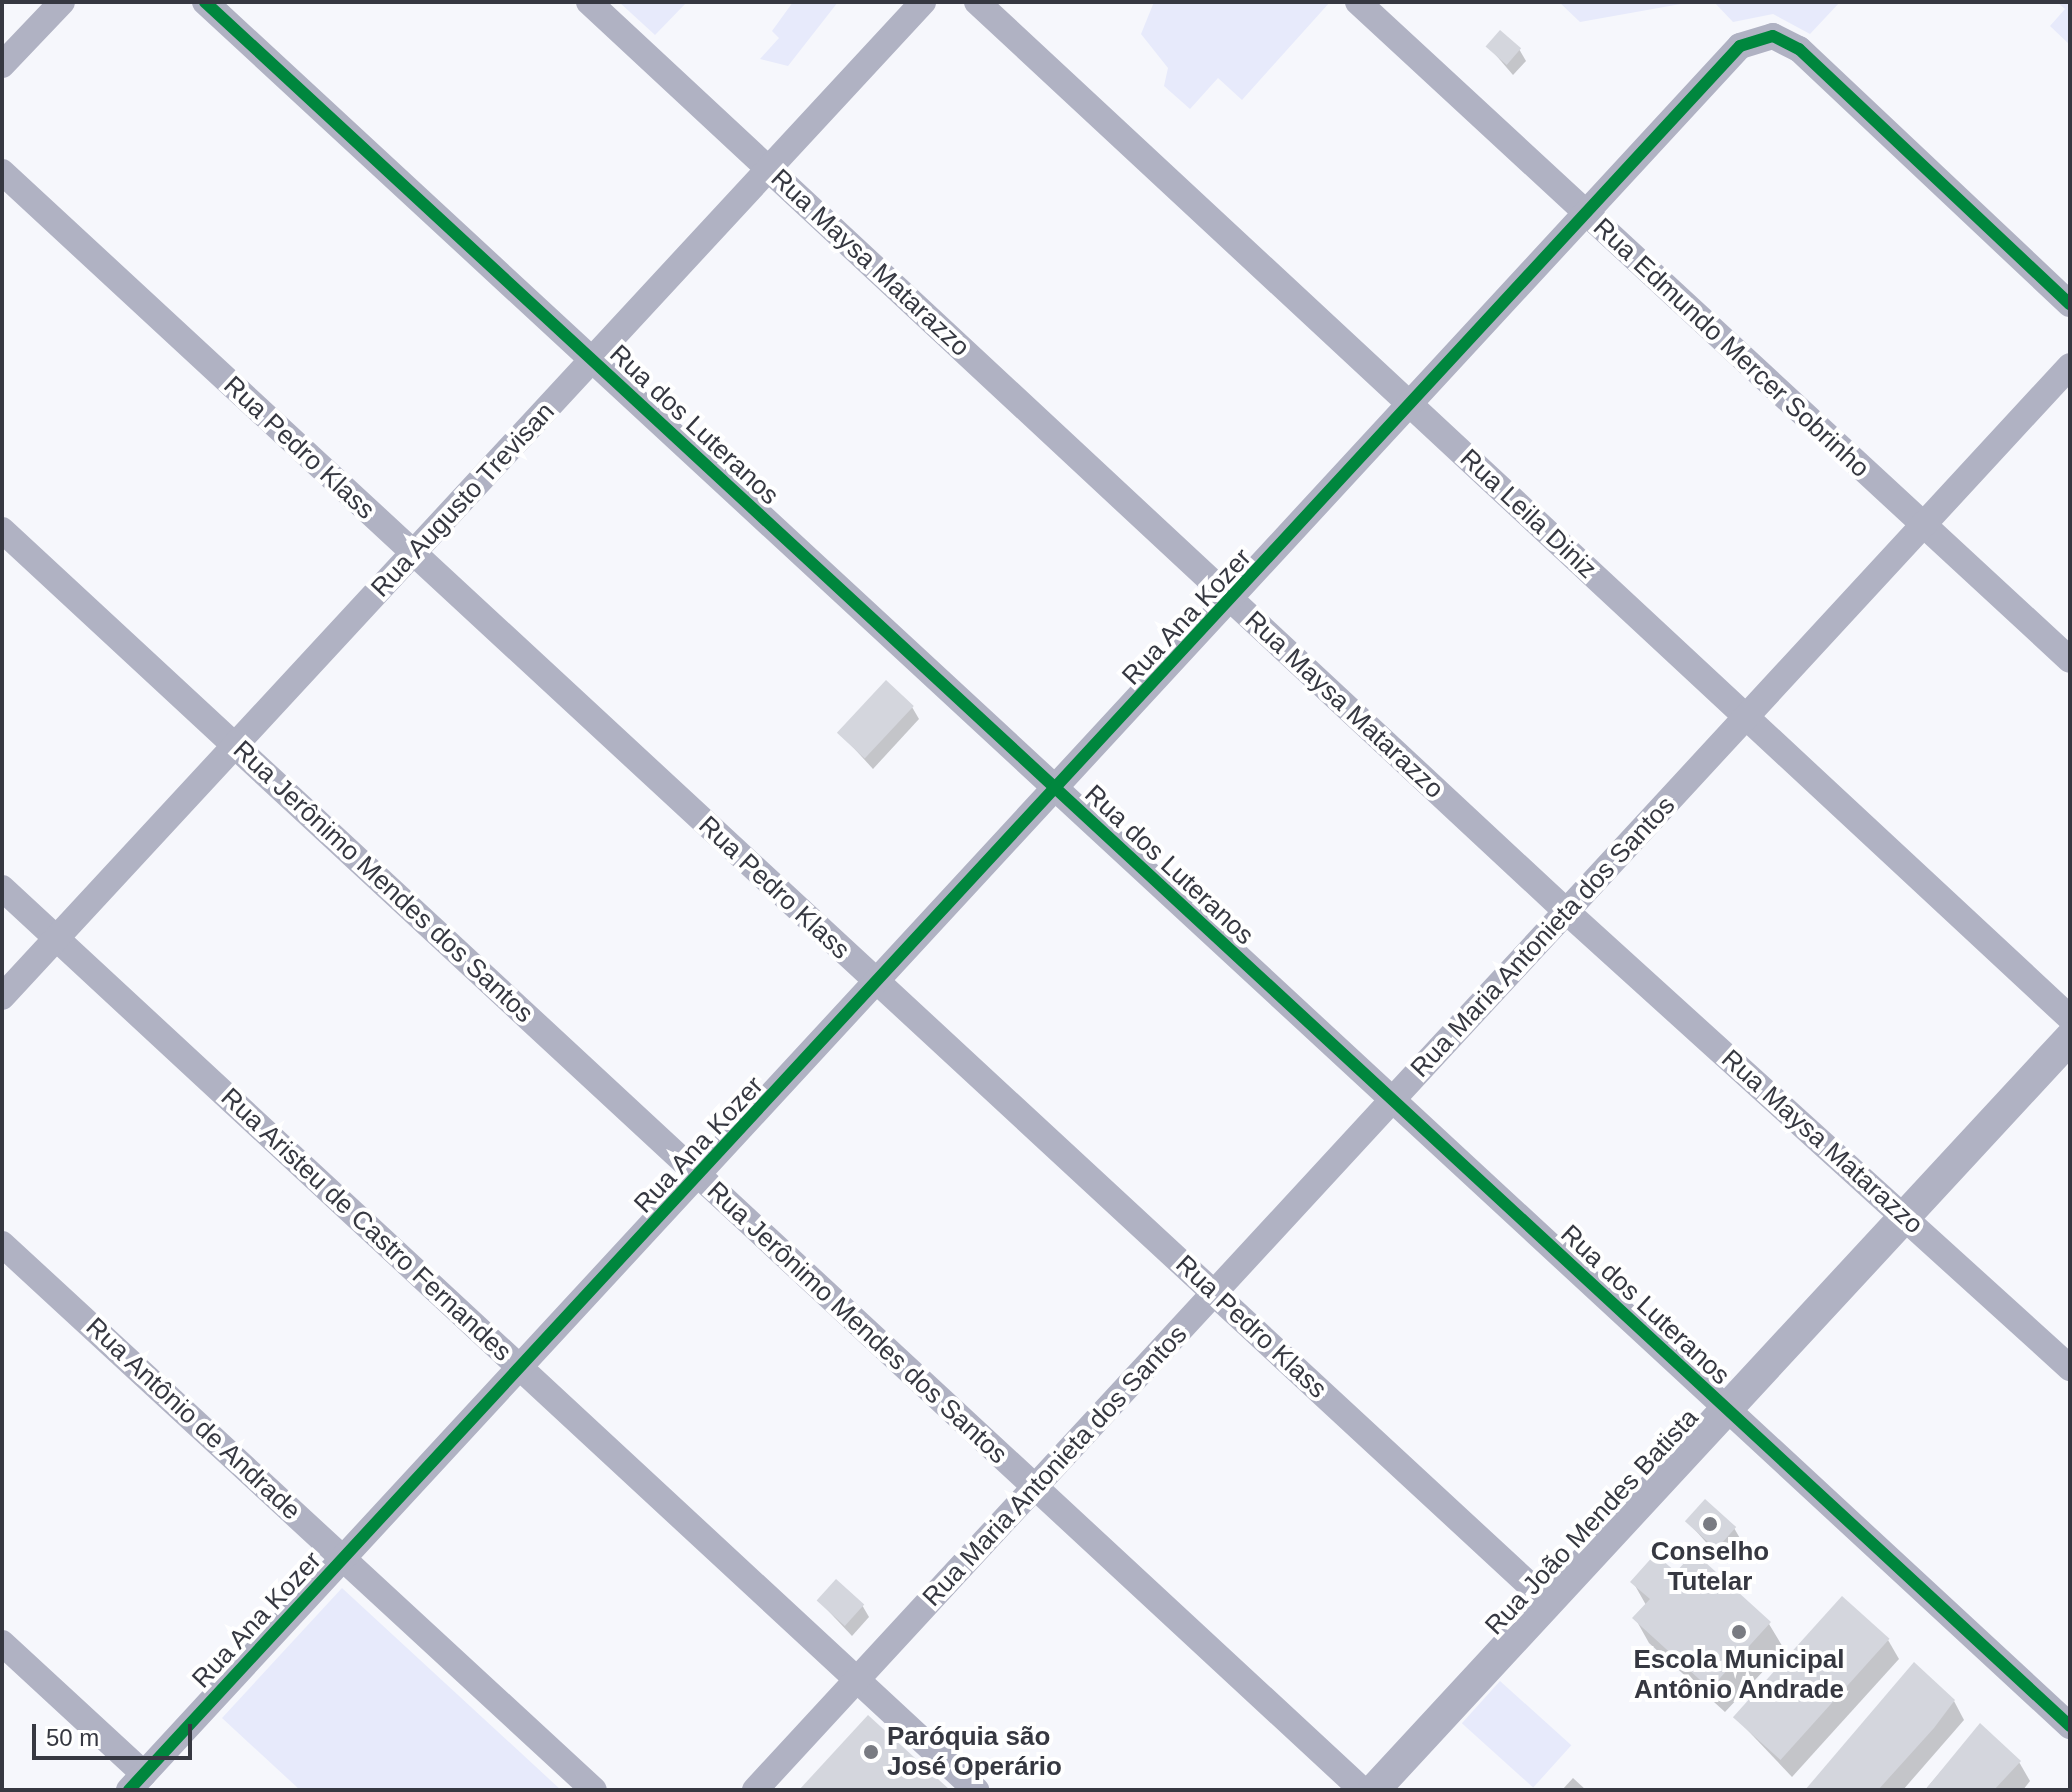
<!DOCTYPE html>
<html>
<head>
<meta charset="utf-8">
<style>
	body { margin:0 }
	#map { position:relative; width:2072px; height:1792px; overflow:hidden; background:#f6f7fc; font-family:Helvetica,sans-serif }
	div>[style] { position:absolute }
	.green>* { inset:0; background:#e7eafb; transform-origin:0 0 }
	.shadow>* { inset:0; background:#0003 }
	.building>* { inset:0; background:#d4d6dd; transform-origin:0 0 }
	.minor>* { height:26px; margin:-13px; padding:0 13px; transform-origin:13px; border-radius:13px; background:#b0b2c3 }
	.tertiary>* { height:32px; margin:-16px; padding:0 16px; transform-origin:16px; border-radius:16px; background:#b0b2c3 }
	.cycleway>* { height:12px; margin:-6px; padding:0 6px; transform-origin:6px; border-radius:6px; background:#00873e }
	.dots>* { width:22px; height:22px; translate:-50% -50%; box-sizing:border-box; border:4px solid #fff; border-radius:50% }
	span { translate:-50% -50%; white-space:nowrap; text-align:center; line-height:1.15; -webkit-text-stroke:8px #fff; paint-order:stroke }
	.street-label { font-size:26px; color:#363841 }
	.poi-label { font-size:26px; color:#363841; font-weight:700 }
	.left { translate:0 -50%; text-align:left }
	.frame { position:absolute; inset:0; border:4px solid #363841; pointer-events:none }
	.scale { position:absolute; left:32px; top:1724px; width:160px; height:36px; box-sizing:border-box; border:4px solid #363841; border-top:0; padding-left:10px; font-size:24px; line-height:28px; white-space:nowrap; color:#363841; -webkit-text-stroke:6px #fff; paint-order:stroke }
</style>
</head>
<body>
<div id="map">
	<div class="green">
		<div style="clip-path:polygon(619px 2px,687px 2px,655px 35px)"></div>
		<div style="clip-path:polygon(793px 2px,838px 2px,788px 66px,760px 59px,779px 38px,772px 31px)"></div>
		<div style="clip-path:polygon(1154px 2px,1330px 2px,1242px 100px,1218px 78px,1190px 109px,1164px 86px,1168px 68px,1141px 34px)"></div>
		<div style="clip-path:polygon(1559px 2px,1692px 2px,1580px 22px)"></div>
		<div style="clip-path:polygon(1714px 2px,1840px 2px,1810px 34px,1773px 14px,1733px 22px)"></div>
		<div style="clip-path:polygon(2057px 2px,2070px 2px,2070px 45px,2050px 26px,2065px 9px)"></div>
		<div style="clip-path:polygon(342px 1588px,561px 1790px,300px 1790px,222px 1718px)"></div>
		<div style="left:1500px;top:1681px;width:96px;height:57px;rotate:42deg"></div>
	</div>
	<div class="shadow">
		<div style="clip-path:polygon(1488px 46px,1519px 49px,1526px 61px,1513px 75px)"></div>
		<div style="clip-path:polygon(912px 707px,919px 719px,873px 769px,840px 733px)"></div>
		<div style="clip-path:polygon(1687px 1521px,1734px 1528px,1741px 1540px,1722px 1560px)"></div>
		<div style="clip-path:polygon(1676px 1575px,1769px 1624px,1784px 1649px,1725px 1712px,1649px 1643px,1635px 1618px,1646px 1605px,1633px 1582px)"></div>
		<div style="clip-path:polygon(819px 1601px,862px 1605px,869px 1617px,852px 1636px)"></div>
		<div style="clip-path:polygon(1888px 1640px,1899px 1659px,1792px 1777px,1735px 1717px)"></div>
		<div style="clip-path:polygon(1954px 1701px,1964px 1720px,1903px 1790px,1807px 1790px)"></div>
		<div style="clip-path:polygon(1980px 1726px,2019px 1762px,2030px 1781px,2023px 1790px,1925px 1790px)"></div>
		<div style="clip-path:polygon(1573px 1778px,1586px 1790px,1562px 1790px)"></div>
	</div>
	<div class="building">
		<div style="left:1500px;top:30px;width:28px;height:22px;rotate:41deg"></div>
		<div style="left:886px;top:680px;width:38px;height:72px;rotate:43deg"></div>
		<div style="left:1705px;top:1499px;width:42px;height:30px;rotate:42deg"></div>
		<div style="clip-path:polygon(1694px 1552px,1771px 1622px,1710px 1689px,1632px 1618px,1650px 1599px,1630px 1582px,1655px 1554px,1676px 1572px)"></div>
		<div style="left:836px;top:1579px;width:38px;height:29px;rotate:42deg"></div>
		<div style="left:1842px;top:1596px;width:64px;height:163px;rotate:42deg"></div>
		<div style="clip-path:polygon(1914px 1662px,1955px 1700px,1934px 1728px,1878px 1790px,1805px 1790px)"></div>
		<div style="clip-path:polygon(868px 1715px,950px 1790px,799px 1790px)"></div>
		<div style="clip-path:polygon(1980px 1723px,2021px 1761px,1994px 1790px,1925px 1790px)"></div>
	</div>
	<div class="minor">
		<div style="left:205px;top:2px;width:2540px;rotate:42.75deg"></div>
		<div style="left:589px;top:2px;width:1336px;rotate:42.94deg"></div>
		<div style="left:1567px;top:912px;width:679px;rotate:42.19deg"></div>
		<div style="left:977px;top:2px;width:1492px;rotate:42.91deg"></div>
		<div style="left:1358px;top:2px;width:969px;rotate:42.74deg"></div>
		<div style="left:2px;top:65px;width:87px;rotate:-46.4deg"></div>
		<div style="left:2px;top:172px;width:2106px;rotate:42.77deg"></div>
		<div style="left:2px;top:530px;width:1854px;rotate:42.81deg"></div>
		<div style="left:2px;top:888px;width:1328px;rotate:42.8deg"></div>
		<div style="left:2px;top:997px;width:1356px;rotate:-47.21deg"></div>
		<div style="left:2px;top:1244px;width:805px;rotate:42.69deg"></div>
		<div style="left:2px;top:1643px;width:193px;rotate:42.7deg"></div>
		<div style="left:129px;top:1790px;width:2374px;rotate:-47.27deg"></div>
		<div style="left:1740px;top:46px;width:34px;rotate:-17deg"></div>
		<div style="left:1773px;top:36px;width:29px;rotate:27deg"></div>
		<div style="left:1799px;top:49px;width:372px;rotate:43.3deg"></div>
		<div style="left:755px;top:1790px;width:1938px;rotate:-47.28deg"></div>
	</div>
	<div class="tertiary">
		<div style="left:1374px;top:1790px;width:1025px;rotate:-47.21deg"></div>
	</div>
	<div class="cycleway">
		<div style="left:205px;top:2px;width:2540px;rotate:42.75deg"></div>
		<div style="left:129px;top:1790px;width:2374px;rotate:-47.27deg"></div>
		<div style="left:1740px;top:46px;width:34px;rotate:-17deg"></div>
		<div style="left:1773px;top:36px;width:29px;rotate:27deg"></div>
		<div style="left:1799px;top:49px;width:372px;rotate:43.3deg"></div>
	</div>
	<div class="dots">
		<div style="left:1710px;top:1524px;background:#797b82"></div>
		<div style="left:1739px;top:1632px;background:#797b82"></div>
		<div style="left:871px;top:1752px;background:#797b82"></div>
	</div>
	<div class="street-label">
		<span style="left:870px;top:263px;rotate:43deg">Rua Maysa Matarazzo</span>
		<span style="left:1731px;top:348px;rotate:43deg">Rua Edmundo Mercer Sobrinho</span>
		<span style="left:694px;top:425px;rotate:43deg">Rua dos Luteranos</span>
		<span style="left:299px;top:448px;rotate:43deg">Rua Pedro Klass</span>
		<span style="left:463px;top:500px;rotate:-47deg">Rua Augusto Trevisan</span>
		<span style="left:1528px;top:514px;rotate:43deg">Rua Leila Diniz</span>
		<span style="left:1187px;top:617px;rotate:-47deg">Rua Ana Kozer</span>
		<span style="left:1344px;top:705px;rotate:43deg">Rua Maysa Matarazzo</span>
		<span style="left:1169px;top:865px;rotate:43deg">Rua dos Luteranos</span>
		<span style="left:383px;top:882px;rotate:43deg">Rua Jerônimo Mendes dos Santos</span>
		<span style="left:774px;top:888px;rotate:43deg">Rua Pedro Klass</span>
		<span style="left:1543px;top:937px;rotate:-47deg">Rua Maria Antonieta dos Santos</span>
		<span style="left:1822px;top:1142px;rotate:42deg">Rua Maysa Matarazzo</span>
		<span style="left:699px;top:1145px;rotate:-47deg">Rua Ana Kozer</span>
		<span style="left:366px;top:1225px;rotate:43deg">Rua Aristeu de Castro Fernandes</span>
		<span style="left:1645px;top:1305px;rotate:43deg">Rua dos Luteranos</span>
		<span style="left:857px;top:1323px;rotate:43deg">Rua Jerônimo Mendes dos Santos</span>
		<span style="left:1251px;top:1327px;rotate:43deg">Rua Pedro Klass</span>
		<span style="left:193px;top:1419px;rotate:43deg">Rua Antônio de Andrade</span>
		<span style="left:1055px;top:1466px;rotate:-47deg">Rua Maria Antonieta dos Santos</span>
		<span style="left:1592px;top:1522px;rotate:-47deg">Rua João Mendes Batista</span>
		<span style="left:257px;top:1620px;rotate:-47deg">Rua Ana Kozer</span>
	</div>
	<div class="poi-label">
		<span style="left:1710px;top:1567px">Conselho<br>Tutelar</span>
		<span style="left:1739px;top:1675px">Escola Municipal<br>Antônio Andrade</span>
		<span class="left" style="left:887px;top:1752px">Paróquia são<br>José Operário</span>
	</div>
	<div class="frame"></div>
	<div class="scale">50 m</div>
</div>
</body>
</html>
